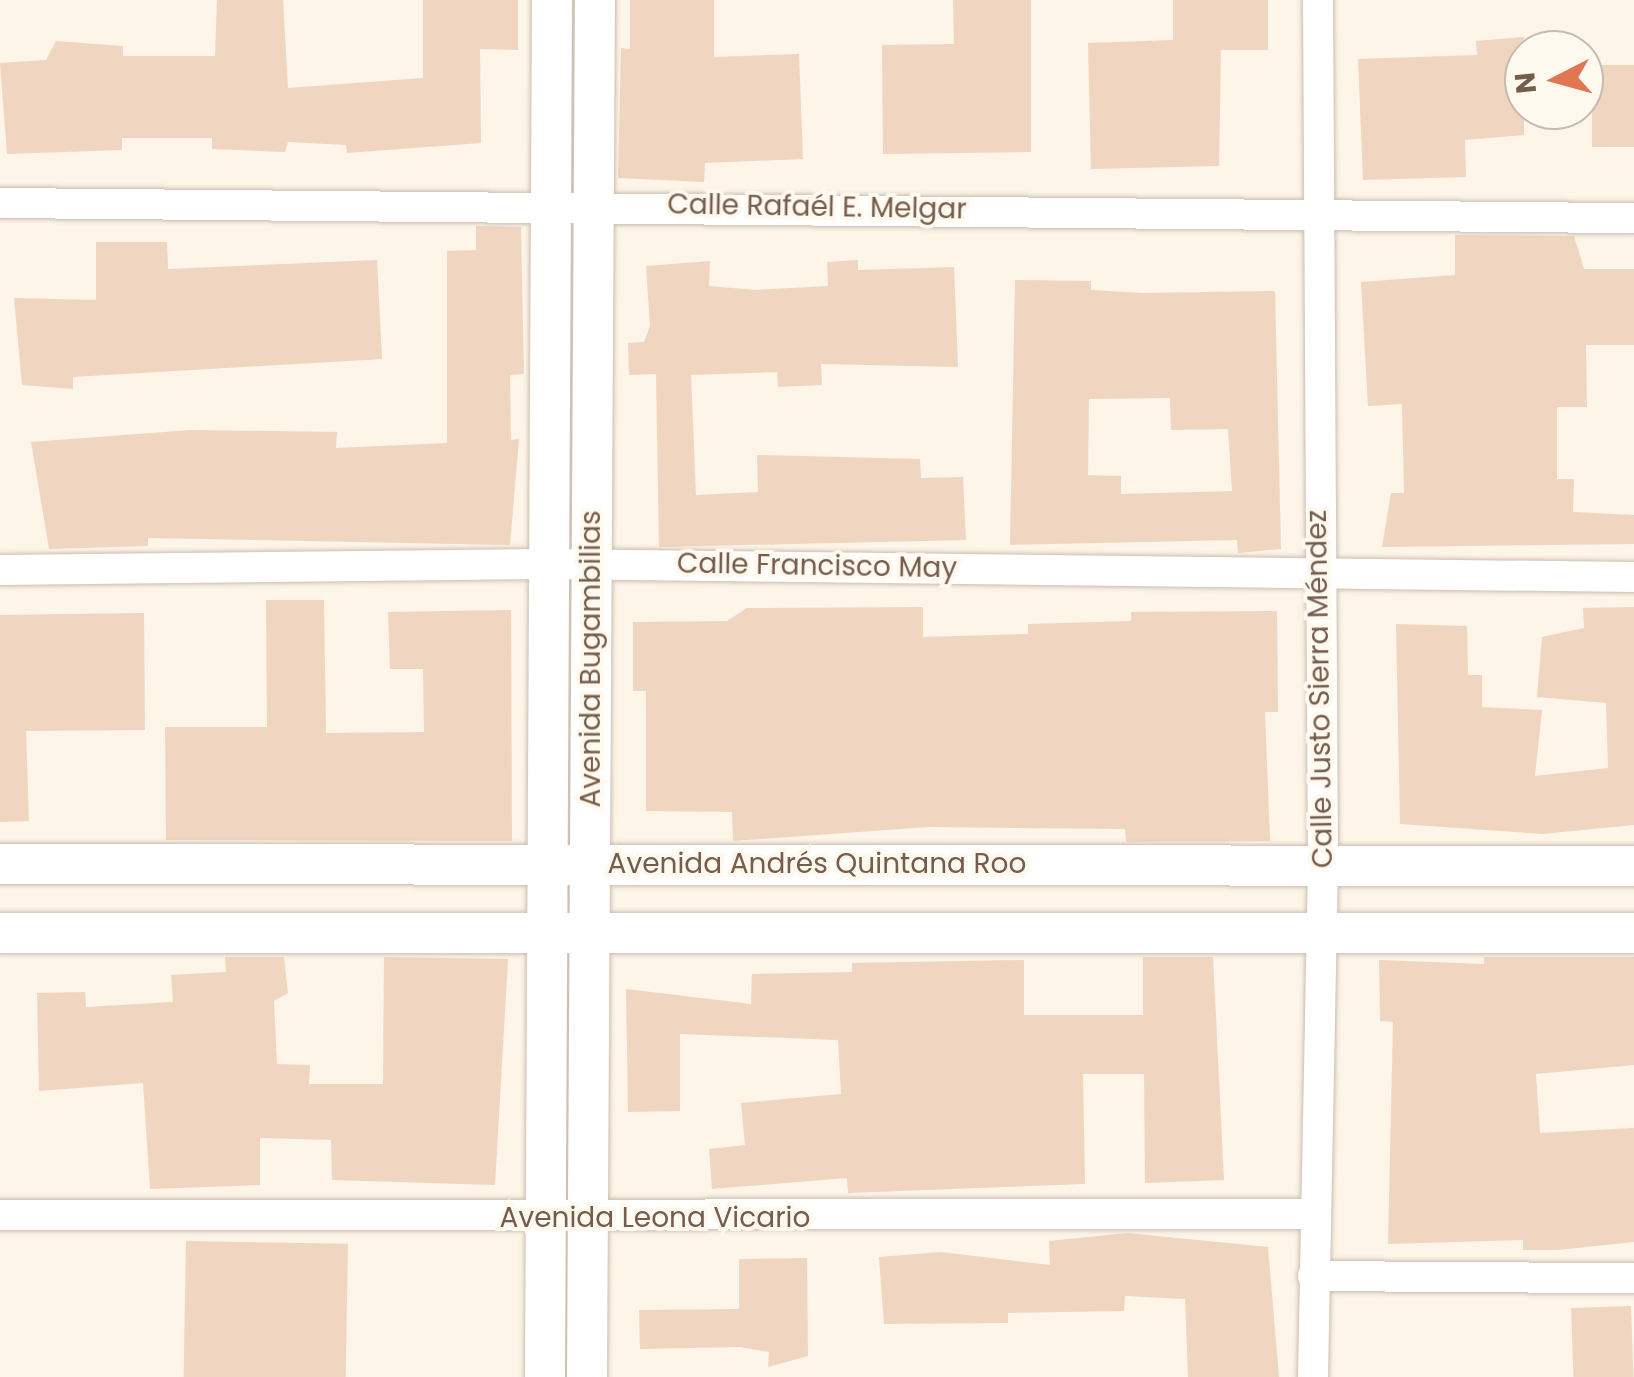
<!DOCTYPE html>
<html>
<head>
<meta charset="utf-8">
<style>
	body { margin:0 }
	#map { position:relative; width:1634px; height:1377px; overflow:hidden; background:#fcf5e8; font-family:Poppins,sans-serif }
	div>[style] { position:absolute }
	.building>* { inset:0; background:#f0d5c1; transform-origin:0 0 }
	.roads { filter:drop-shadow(0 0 2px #cdbdae) drop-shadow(0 0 2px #cdbdae) }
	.minor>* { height:30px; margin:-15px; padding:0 15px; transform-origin:15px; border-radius:15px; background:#fff }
	.secondary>* { height:40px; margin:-20px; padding:0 20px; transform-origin:20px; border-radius:20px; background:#fff }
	span { translate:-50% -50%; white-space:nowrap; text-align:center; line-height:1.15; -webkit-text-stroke:8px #fef9ee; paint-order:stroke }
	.street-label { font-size:28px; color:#755c4d }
	.north { position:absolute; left:1504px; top:30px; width:100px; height:100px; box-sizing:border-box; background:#fef9ee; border:2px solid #c7baae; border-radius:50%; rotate:264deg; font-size:28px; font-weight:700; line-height:40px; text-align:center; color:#755c4d }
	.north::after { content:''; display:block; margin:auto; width:35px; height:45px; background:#e07752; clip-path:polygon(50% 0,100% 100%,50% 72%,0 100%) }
</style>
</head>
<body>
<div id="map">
	<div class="building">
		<div style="clip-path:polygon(217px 0,283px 0,288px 88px,423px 78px,423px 0,518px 0,518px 50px,480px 49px,481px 143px,347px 153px,346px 145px,288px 142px,285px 152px,212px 149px,212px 138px,122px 138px,122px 150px,7px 154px,0 63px,46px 60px,56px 41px,123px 46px,123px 56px,215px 56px)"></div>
		<div style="clip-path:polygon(630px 0,714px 0,714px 57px,799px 54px,803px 159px,705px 163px,704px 182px,618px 178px,621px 48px,630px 49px)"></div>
		<div style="clip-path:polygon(953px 0,1031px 0,1031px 152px,883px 154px,882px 45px,954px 44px)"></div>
		<div style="clip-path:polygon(1173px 0,1268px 0,1268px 50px,1221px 50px,1219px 166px,1091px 169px,1088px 43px,1173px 40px)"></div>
		<div style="clip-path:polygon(1524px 37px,1524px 135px,1465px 140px,1466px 177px,1363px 180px,1358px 59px,1477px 55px,1476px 41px)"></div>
		<div style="left:1634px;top:65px;width:82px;height:42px;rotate:90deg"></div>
		<div style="clip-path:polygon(476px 226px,521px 227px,524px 374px,510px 375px,511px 440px,519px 439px,510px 545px,148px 538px,148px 546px,49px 549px,31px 442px,191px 430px,337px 432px,336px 448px,447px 443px,447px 251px,476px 250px)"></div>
		<div style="clip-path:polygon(1455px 235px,1574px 236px,1584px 269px,1634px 269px,1634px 345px,1586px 345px,1587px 407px,1557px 407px,1557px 479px,1574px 479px,1573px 512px,1634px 515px,1634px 544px,1382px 547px,1391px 493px,1404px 493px,1402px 404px,1368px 406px,1361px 282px,1455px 275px)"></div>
		<div style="clip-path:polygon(96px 242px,167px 242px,168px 269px,377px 260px,382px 359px,73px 377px,73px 389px,22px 385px,14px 298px,96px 300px)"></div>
		<div style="clip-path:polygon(858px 260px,858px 270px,954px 267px,958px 367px,821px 364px,822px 385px,778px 387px,777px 372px,691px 375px,696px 495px,758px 492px,757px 455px,920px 459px,921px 478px,963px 477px,966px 540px,659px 547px,656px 374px,629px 375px,628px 343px,644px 342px,650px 326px,646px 266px,710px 261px,709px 286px,755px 290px,828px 286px,827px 262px)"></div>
		<div style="clip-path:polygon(evenodd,1015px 280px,1091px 281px,1091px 290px,1142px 293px,1275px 291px,1281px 549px,1238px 553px,1237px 540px,1010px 545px,1015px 280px,1170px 398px,1171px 430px,1228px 429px,1232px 491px,1121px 494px,1121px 476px,1088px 475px,1089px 399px,1170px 398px)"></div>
		<div style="clip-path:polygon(266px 600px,324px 600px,326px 733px,424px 732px,423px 669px,390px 669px,388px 612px,511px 610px,512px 841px,166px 840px,165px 727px,267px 727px)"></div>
		<div style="clip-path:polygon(923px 607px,923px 637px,1028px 634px,1028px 624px,1131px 621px,1131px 612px,1277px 611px,1278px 712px,1265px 712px,1270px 841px,1126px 842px,1125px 829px,928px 827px,733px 841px,732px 812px,646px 811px,646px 691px,633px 691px,633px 622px,727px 621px,747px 608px)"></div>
		<div style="clip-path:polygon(1634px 607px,1634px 825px,1542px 834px,1400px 824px,1396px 624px,1467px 626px,1468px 675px,1482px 675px,1482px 707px,1542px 710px,1535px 776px,1608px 768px,1606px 703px,1537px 697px,1542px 637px,1584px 628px,1583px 608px)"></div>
		<div style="clip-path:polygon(144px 613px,145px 730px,26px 731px,29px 821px,0 822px,0 615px)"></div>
		<div style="clip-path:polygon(225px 957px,284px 957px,288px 993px,274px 1001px,277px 1064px,310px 1065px,309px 1084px,383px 1084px,384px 957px,508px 959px,495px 1185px,332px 1180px,331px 1140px,260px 1138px,260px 1185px,150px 1189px,143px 1083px,39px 1091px,37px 993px,85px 992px,86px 1007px,173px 1002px,171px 975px,226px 972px)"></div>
		<div style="clip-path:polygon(1143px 957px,1213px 957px,1224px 1180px,1145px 1183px,1144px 1074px,1083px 1074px,1085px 1184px,848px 1193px,847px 1178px,712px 1189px,709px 1149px,745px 1145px,741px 1103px,841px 1094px,838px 1040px,680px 1034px,680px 1111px,628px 1112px,626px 989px,751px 1004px,752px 974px,852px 972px,852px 963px,1024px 960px,1024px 1015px,1143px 1015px)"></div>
		<div style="clip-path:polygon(1484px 957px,1634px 957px,1634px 1065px,1536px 1074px,1540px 1133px,1634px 1128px,1634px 1242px,1557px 1250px,1523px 1250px,1523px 1240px,1388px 1244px,1393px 1022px,1380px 1021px,1379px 960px,1484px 964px)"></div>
		<div style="clip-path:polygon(1127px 1233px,1268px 1247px,1279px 1377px,1188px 1377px,1185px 1299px,1125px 1296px,1124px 1311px,1008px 1313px,1008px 1323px,884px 1324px,879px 1257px,941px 1252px,1050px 1265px,1049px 1241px)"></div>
		<div style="left:186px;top:1241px;width:162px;height:136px;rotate:1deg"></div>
		<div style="clip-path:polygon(807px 1258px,808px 1356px,768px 1367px,769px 1352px,740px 1347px,640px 1349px,639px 1310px,739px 1309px,739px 1259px)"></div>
		<div style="left:1631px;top:1306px;width:71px;height:60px;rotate:88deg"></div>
	</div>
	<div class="roads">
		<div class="minor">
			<div style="left:0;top:203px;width:1634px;rotate:0.53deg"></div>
			<div style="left:0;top:570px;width:549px;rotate:-0.63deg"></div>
			<div style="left:549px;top:564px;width:1085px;rotate:0.69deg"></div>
			<div style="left:0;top:1215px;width:1311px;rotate:-0.04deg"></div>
			<div style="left:1313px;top:1276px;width:321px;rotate:0.4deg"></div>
			<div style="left:1313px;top:1377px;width:512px;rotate:-88.88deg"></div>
			<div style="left:1323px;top:865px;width:865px;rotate:-90.33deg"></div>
		</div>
		<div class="secondary">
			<div style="left:0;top:864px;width:1634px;rotate:0.07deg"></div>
			<div style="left:0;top:933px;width:1634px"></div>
			<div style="left:545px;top:1377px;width:1377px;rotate:-89.71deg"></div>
			<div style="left:587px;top:1377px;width:1377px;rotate:-89.67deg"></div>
		</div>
	</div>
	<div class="street-label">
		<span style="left:817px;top:207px;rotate:1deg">Calle Rafaél E. Melgar</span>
		<span style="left:817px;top:566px;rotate:1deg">Calle Francisco May</span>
		<span style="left:591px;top:659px;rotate:-90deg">Avenida Bugambilias</span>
		<span style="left:1320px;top:689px;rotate:-91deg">Calle Justo Sierra Méndez</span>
		<span style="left:817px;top:864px">Avenida Andrés Quintana Roo</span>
		<span style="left:655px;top:1218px">Avenida Leona Vicario</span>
	</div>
	<div class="north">N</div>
</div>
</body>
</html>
